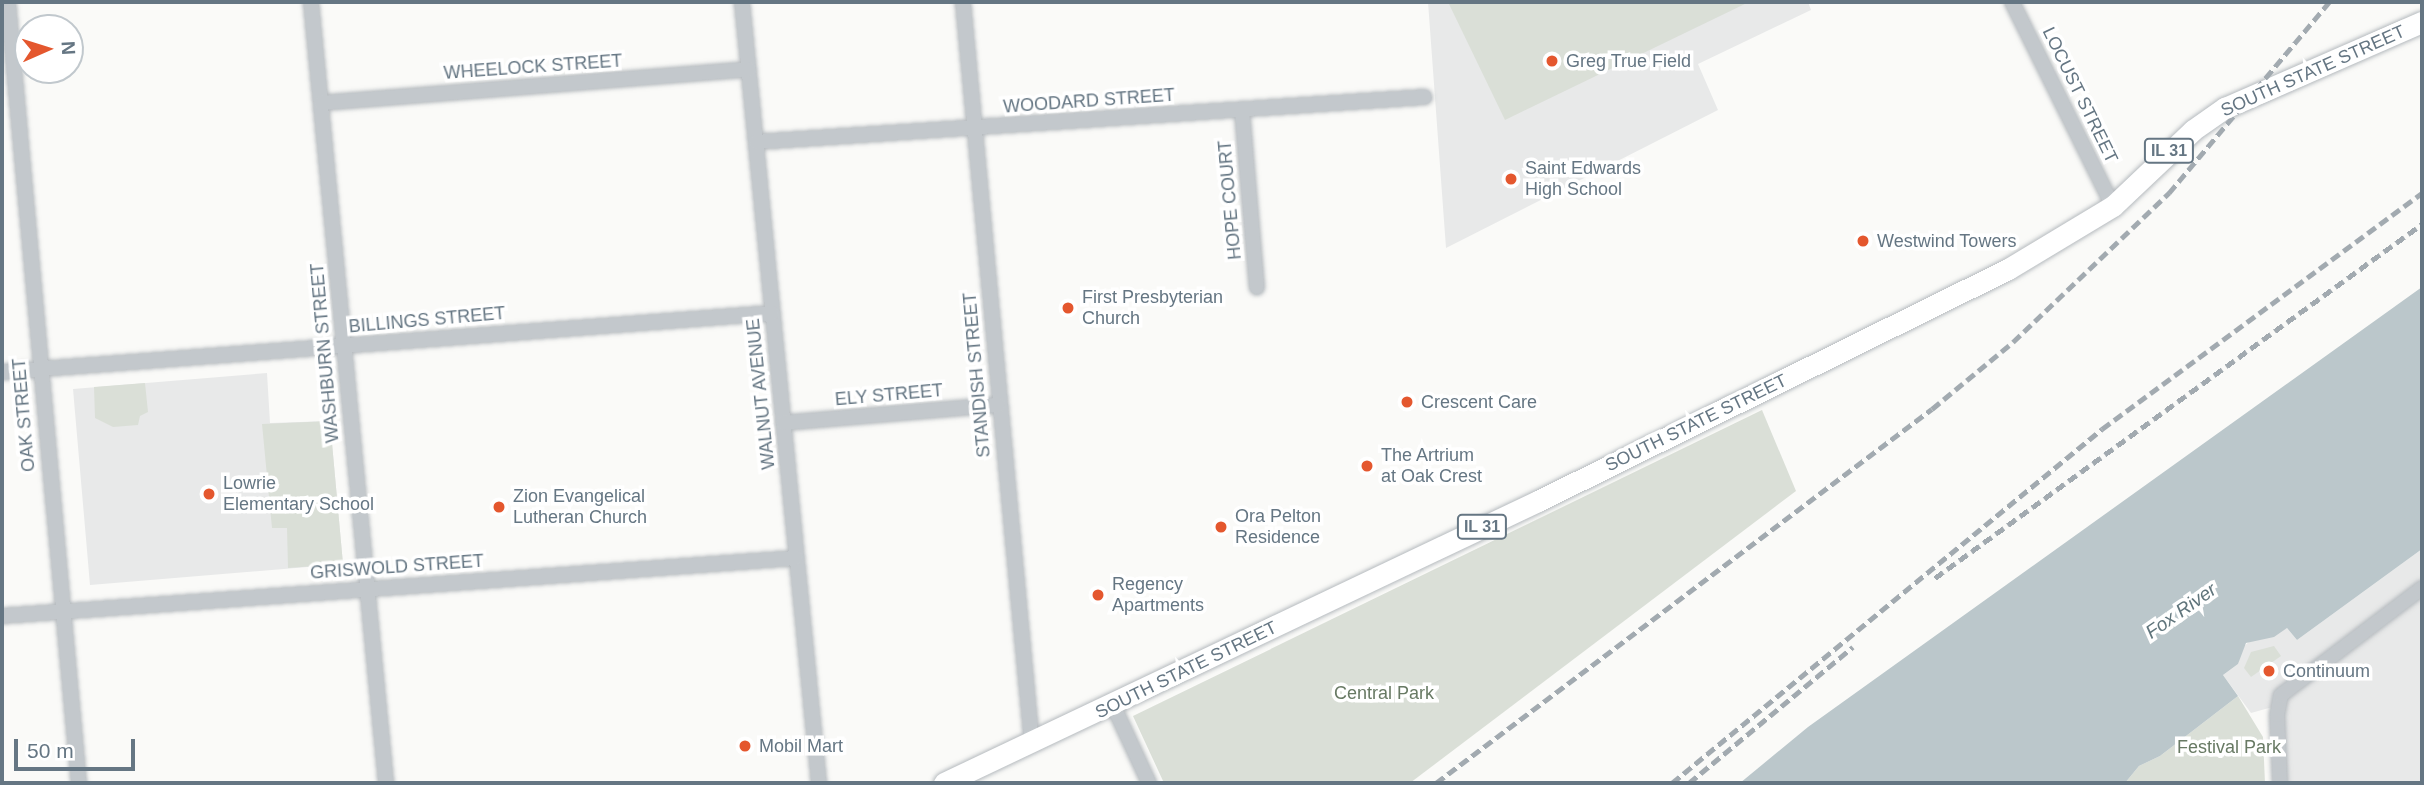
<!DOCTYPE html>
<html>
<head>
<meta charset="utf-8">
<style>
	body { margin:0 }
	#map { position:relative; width:2424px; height:785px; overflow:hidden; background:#fafaf8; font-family:Helvetica,sans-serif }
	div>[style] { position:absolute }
	.built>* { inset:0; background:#e8e9e9 }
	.green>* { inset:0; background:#dadfd7 }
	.water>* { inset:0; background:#bbc7cb }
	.roads { filter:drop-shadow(0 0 2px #b5babe) drop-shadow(0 0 2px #b5babe) }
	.minor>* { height:14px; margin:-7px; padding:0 7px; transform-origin:7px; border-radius:7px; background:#c3c8cc }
	.primary>* { height:21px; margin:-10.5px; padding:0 10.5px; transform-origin:10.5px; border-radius:10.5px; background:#fff }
	.rail>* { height:5px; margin-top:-2.5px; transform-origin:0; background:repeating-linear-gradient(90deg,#a2aab0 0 10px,transparent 0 15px) }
	.dots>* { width:19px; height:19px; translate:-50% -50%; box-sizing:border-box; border:4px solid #fff; border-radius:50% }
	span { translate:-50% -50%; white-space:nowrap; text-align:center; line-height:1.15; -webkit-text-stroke:7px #fff; paint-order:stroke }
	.shield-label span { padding:2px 5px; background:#fff; border:2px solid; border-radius:5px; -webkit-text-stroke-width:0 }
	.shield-label { font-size:16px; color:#657683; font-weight:700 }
	.poi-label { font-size:18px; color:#657683 }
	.left { translate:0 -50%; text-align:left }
	.street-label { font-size:18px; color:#657683 }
	.park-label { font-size:18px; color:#687a64 }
	.water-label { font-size:19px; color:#60757c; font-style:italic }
	.frame { position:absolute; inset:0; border:4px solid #657683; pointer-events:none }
	.north { position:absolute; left:14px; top:14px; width:70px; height:70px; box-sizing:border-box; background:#fff; border:2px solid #c1c8cd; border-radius:50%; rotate:87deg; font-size:19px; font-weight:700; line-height:28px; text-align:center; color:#657683 }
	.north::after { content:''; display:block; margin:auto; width:24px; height:32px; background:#e4572e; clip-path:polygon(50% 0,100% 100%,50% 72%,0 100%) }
	.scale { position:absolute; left:14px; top:739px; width:121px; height:32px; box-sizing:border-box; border:4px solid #657683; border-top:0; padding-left:9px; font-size:21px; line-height:24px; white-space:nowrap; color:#657683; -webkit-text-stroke:5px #fff; paint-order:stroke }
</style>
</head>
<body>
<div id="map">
	<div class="built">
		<div style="clip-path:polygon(1428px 2px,1808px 2px,1811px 10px,1698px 64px,1718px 110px,1446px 248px)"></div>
		<div style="clip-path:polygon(267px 373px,270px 423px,330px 421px,343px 564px,90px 585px,73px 389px)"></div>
		<div style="clip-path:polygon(2422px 549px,2422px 783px,2280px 783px,2276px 706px,2251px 713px,2223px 675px,2238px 664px,2241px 649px,2251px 640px,2287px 628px,2297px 640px)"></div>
	</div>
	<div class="green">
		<div style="clip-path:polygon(1448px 2px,1749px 2px,1505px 120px)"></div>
		<div style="clip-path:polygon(145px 383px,148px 412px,140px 416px,138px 425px,113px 427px,95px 418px,94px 387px)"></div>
		<div style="clip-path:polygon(1762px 410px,1796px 491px,1410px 783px,1164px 783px,1133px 716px)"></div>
		<div style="clip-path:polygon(330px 421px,343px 564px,288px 568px,287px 528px,272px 528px,262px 424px)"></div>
		<div style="clip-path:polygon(2274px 646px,2281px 656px,2251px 677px,2244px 668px,2251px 652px)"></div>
		<div style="clip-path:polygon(2238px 696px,2263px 737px,2265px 783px,2125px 783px,2139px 766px,2160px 756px)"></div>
	</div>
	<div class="water">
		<div style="clip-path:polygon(2422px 287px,2422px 549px,2297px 640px,2287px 628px,2274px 637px,2246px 643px,2238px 664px,2223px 675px,2238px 696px,2160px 756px,2139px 766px,2125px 783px,1740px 783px,1808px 727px)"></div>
	</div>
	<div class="roads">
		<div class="minor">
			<div style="left:8px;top:2px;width:784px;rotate:84.81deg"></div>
			<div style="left:311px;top:2px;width:785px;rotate:84.51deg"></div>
			<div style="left:742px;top:2px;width:785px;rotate:84.37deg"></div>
			<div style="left:963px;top:2px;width:745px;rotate:84.69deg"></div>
			<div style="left:2012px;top:2px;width:228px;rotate:63.7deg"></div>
			<div style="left:321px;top:103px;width:429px;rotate:-4.5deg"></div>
			<div style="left:1242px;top:110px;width:178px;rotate:85.2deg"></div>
			<div style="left:756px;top:142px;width:670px;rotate:-3.85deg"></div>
			<div style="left:2px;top:372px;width:772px;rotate:-4.38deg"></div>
			<div style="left:783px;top:423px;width:216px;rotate:-4.8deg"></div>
			<div style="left:2px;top:616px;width:796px;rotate:-4.18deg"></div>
			<div style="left:1113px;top:705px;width:86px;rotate:65.2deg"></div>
			<div style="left:2280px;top:783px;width:68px;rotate:-92.5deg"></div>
			<div style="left:2277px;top:715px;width:20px;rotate:-79deg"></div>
			<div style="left:2281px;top:695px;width:177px;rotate:-37.2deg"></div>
		</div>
		<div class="primary">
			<div style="left:944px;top:783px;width:658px;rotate:-25.4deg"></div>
			<div style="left:1538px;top:501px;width:524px;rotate:-26.27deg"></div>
			<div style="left:2008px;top:269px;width:122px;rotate:-31deg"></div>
			<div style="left:2113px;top:206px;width:110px;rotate:-43.5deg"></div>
			<div style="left:2193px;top:130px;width:39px;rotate:-35deg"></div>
			<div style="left:2225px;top:108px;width:215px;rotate:-23.6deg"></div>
		</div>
	</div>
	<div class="rail">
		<div style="left:1935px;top:578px;width:602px;rotate:-36.01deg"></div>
		<div style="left:1436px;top:783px;width:621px;rotate:-37.02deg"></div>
		<div style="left:1932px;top:409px;width:105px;rotate:-39.6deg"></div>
		<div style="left:2013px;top:342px;width:216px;rotate:-43.7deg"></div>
		<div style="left:2169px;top:193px;width:249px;rotate:-50deg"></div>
		<div style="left:1672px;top:783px;width:557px;rotate:-39.46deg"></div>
		<div style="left:2102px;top:429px;width:398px;rotate:-36.4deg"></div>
		<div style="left:1689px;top:783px;width:213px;rotate:-39.7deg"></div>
	</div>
	<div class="dots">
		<div style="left:1552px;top:61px;background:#e4572e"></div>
		<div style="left:1511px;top:179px;background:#e4572e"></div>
		<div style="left:1863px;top:241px;background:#e4572e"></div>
		<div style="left:1068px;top:308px;background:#e4572e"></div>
		<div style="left:1407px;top:402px;background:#e4572e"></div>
		<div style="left:1367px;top:466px;background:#e4572e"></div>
		<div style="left:209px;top:494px;background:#e4572e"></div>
		<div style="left:499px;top:507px;background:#e4572e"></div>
		<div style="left:1221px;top:527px;background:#e4572e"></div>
		<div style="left:1098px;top:595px;background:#e4572e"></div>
		<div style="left:2269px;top:671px;background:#e4572e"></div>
		<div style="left:745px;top:746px;background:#e4572e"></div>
	</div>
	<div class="shield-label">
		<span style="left:2169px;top:151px">IL 31</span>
		<span style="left:1482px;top:527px">IL 31</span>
	</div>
	<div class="poi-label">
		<span class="left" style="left:1566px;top:61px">Greg True Field</span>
		<span class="left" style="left:1525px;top:179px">Saint Edwards<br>High School</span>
		<span class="left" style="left:1877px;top:241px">Westwind Towers</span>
		<span class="left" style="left:1082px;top:308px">First Presbyterian<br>Church</span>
		<span class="left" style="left:1421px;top:402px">Crescent Care</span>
		<span class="left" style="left:1381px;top:466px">The Artrium<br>at Oak Crest</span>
		<span class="left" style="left:223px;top:494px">Lowrie<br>Elementary School</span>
		<span class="left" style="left:513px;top:507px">Zion Evangelical<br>Lutheran Church</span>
		<span class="left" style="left:1235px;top:527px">Ora Pelton<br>Residence</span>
		<span class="left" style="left:1112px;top:595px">Regency<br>Apartments</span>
		<span class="left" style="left:2283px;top:671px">Continuum</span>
		<span class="left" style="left:759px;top:746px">Mobil Mart</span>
	</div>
	<div class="street-label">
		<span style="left:533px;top:67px;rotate:-4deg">WHEELOCK STREET</span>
		<span style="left:2313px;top:71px;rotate:-24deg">SOUTH STATE STREET</span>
		<span style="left:2080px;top:95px;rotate:64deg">LOCUST STREET</span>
		<span style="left:1089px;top:101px;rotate:-4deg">WOODARD STREET</span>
		<span style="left:1230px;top:200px;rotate:-95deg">HOPE COURT</span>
		<span style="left:427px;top:320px;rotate:-5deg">BILLINGS STREET</span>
		<span style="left:325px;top:353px;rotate:-95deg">WASHBURN STREET</span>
		<span style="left:977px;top:375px;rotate:-95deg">STANDISH STREET</span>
		<span style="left:761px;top:394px;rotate:-96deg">WALNUT AVENUE</span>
		<span style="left:889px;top:395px;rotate:-5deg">ELY STREET</span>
		<span style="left:24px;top:415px;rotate:-95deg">OAK STREET</span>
		<span style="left:1696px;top:423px;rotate:-26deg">SOUTH STATE STREET</span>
		<span style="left:397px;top:567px;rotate:-4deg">GRISWOLD STREET</span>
		<span style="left:1186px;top:670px;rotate:-26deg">SOUTH STATE STREET</span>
	</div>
	<div class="park-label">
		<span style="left:1384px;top:693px">Central Park</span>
		<span style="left:2229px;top:747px">Festival Park</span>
	</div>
	<div class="water-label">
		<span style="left:2181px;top:611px;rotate:-35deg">Fox River</span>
	</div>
	<div class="frame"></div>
	<div class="north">N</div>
	<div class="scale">50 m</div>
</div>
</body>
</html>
